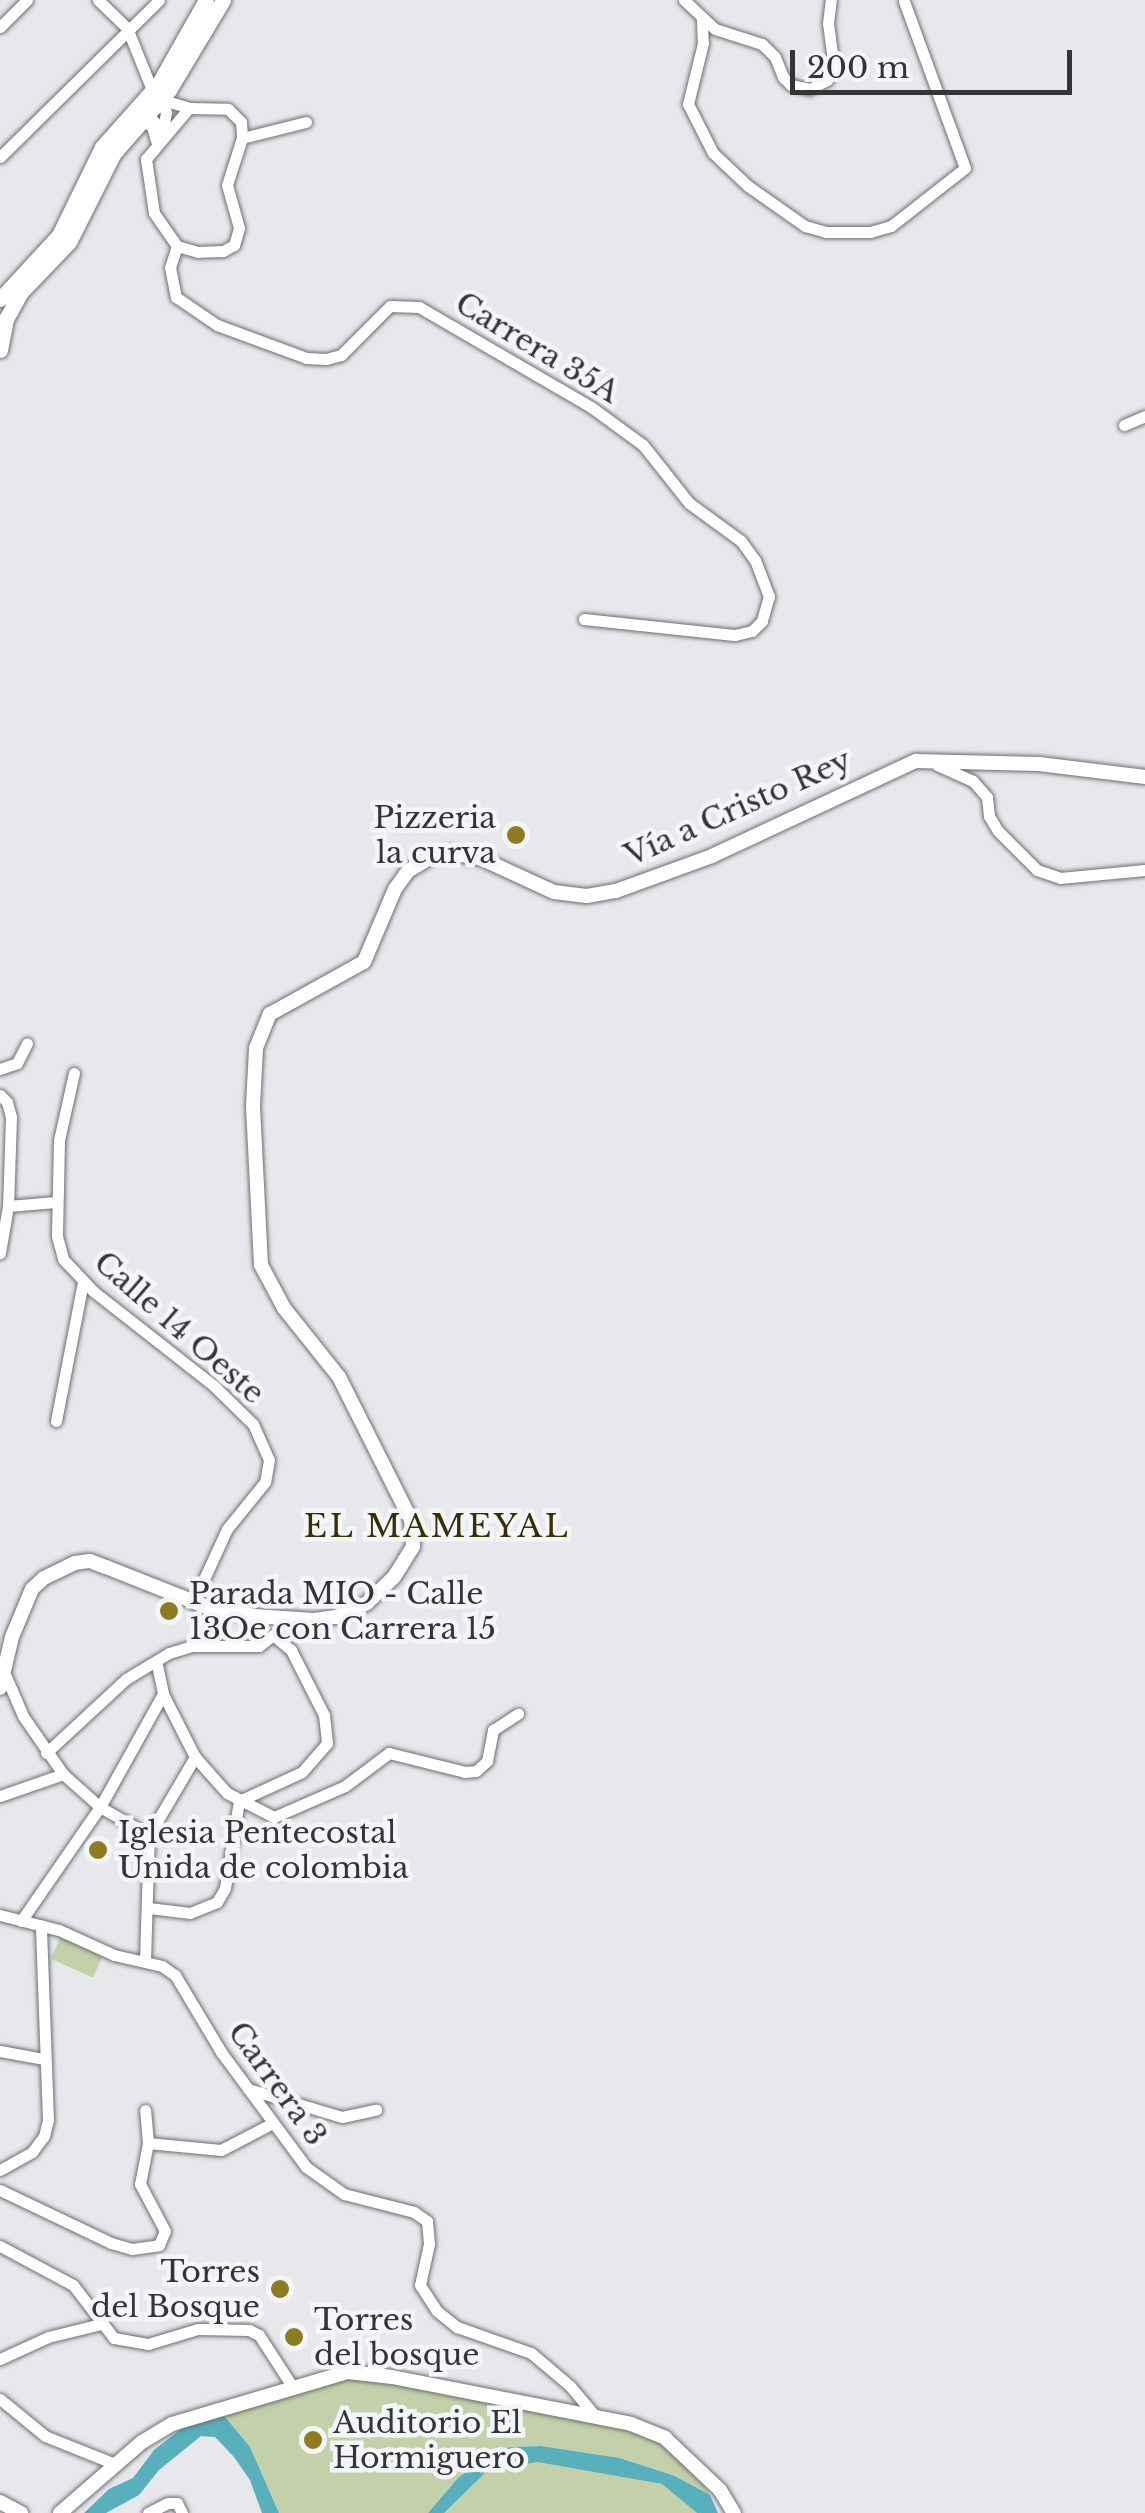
<!DOCTYPE html>
<html>
<head>
<meta charset="utf-8">
<style>
	body { margin:0 }
	#map { position:relative; width:1145px; height:2513px; overflow:hidden; background:#e6e8eb; font-family:"Libre Baskerville",serif }
	div>[style] { position:absolute }
	.green>* { inset:0; background:#c4d0a9; transform-origin:0 0 }
	.water>* { inset:0; background:#57b0bc }
	.roads { filter:drop-shadow(0 0 2px #6d6e71) drop-shadow(0 0 2px #6d6e71) }
	.minor>* { height:11px; margin:-5.5px; padding:0 5.5px; transform-origin:5.5px; border-radius:5.5px; background:#fff }
	.tertiary>* { height:14px; margin:-7px; padding:0 7px; transform-origin:7px; border-radius:7px; background:#fff }
	.secondary>* { height:15px; margin:-7.5px; padding:0 7.5px; transform-origin:7.5px; border-radius:7.5px; background:#fff }
	.dots>* { width:28px; height:28px; translate:-50% -50%; box-sizing:border-box; border:5px solid #f3f5f8; border-radius:50% }
	span { translate:-50% -50%; white-space:nowrap; text-align:center; line-height:1.15; -webkit-text-stroke:9px #f3f5f8; paint-order:stroke }
	.street-label { font-size:30px; color:#353537 }
	.poi-label { font-size:30px; color:#353537 }
	.right { translate:-100% -50%; text-align:right }
	.left { translate:0 -50%; text-align:left }
	.neighbourhood-label { font-size:32px; color:#382f03; letter-spacing:2.5px }
	.scale { position:absolute; left:790px; top:50px; width:282px; height:45px; box-sizing:border-box; border:5px solid #353537; border-top:0; padding-left:12px; font-size:30px; line-height:35px; white-space:nowrap; color:#353537; -webkit-text-stroke:8px #f3f5f8; paint-order:stroke }
</style>
</head>
<body>
<div id="map">
	<div class="green">
		<div style="left:61px;top:1936px;width:46px;height:25px;rotate:24deg"></div>
		<div style="clip-path:polygon(348px 2372px,631px 2424px,690px 2460px,710px 2495px,675px 2476px,621px 2458px,541px 2446px,511px 2447px,490px 2454px,458px 2478px,428px 2513px,279px 2513px,250px 2447px,214px 2413px)"></div>
		<div style="clip-path:polygon(537px 2462px,662px 2484px,697px 2513px,444px 2513px,486px 2472px)"></div>
	</div>
	<div class="water">
		<div style="clip-path:polygon(214px 2413px,225px 2417px,250px 2447px,279px 2513px,262px 2513px,250px 2480px,234px 2457px,215px 2437px,201px 2436px,159px 2470px,139px 2495px,106px 2513px,84px 2513px,109px 2489px,133px 2478px,154px 2450px,181px 2429px)"></div>
		<div style="clip-path:polygon(541px 2446px,620px 2458px,675px 2476px,710px 2495px,718px 2513px,697px 2513px,662px 2484px,537px 2462px,486px 2472px,444px 2513px,428px 2513px,458px 2478px,490px 2454px,511px 2447px)"></div>
	</div>
	<div class="roads">
		<div class="minor">
			<div style="left:98px;top:0;width:40px;rotate:44deg"></div>
			<div style="left:127px;top:28px;width:61px;rotate:68deg"></div>
			<div style="left:150px;top:85px;width:31px;rotate:59deg"></div>
			<div style="left:166px;top:112px;width:20px;rotate:99deg"></div>
			<div style="left:684px;top:0;width:42px;rotate:43.1deg"></div>
			<div style="left:715px;top:29px;width:49px;rotate:17.7deg"></div>
			<div style="left:762px;top:44px;width:18px;rotate:45deg"></div>
			<div style="left:775px;top:57px;width:22px;rotate:68deg"></div>
			<div style="left:783px;top:77px;width:11px;rotate:45deg"></div>
			<div style="left:791px;top:85px;width:19px;rotate:12deg"></div>
			<div style="left:810px;top:89px;width:19px;rotate:-28deg"></div>
			<div style="left:827px;top:80px;width:14px;rotate:-60deg"></div>
			<div style="left:834px;top:68px;width:45px;rotate:-97.6deg"></div>
			<div style="left:828px;top:23px;width:23px;rotate:-83deg"></div>
			<div style="left:702px;top:20px;width:23px;rotate:88deg"></div>
			<div style="left:703px;top:43px;width:63px;rotate:103.8deg"></div>
			<div style="left:688px;top:104px;width:55px;rotate:63deg"></div>
			<div style="left:713px;top:153px;width:48px;rotate:43.3deg"></div>
			<div style="left:748px;top:186px;width:70px;rotate:35.1deg"></div>
			<div style="left:805px;top:226px;width:22px;rotate:16deg"></div>
			<div style="left:826px;top:232px;width:44px"></div>
			<div style="left:870px;top:232px;width:22px;rotate:-16deg"></div>
			<div style="left:891px;top:226px;width:94px;rotate:-38.1deg"></div>
			<div style="left:965px;top:168px;width:178px;rotate:-110.1deg"></div>
			<div style="left:0;top:27px;width:38px;rotate:-45deg"></div>
			<div style="left:160px;top:99px;width:30px;rotate:17deg"></div>
			<div style="left:189px;top:108px;width:39px;rotate:1deg"></div>
			<div style="left:228px;top:109px;width:18px;rotate:45deg"></div>
			<div style="left:241px;top:122px;width:16px;rotate:86deg"></div>
			<div style="left:242px;top:138px;width:49px;rotate:107.7deg"></div>
			<div style="left:227px;top:185px;width:45px;rotate:74.4deg"></div>
			<div style="left:239px;top:228px;width:18px;rotate:106deg"></div>
			<div style="left:234px;top:245px;width:13px;rotate:151deg"></div>
			<div style="left:223px;top:251px;width:25px;rotate:178deg"></div>
			<div style="left:198px;top:252px;width:22px;rotate:-164deg"></div>
			<div style="left:177px;top:246px;width:40px;rotate:-124.9deg"></div>
			<div style="left:154px;top:213px;width:55px;rotate:-98.4deg"></div>
			<div style="left:146px;top:159px;width:67px;rotate:-49.9deg"></div>
			<div style="left:242px;top:138px;width:66px;rotate:-14deg"></div>
			<div style="left:0;top:157px;width:223px;rotate:-44.6deg"></div>
			<div style="left:177px;top:246px;width:22px;rotate:108deg"></div>
			<div style="left:170px;top:267px;width:31px;rotate:79deg"></div>
			<div style="left:176px;top:297px;width:50px;rotate:34.3deg"></div>
			<div style="left:217px;top:325px;width:95px;rotate:20.3deg"></div>
			<div style="left:306px;top:358px;width:20px;rotate:3deg"></div>
			<div style="left:326px;top:359px;width:16px;rotate:-15deg"></div>
			<div style="left:341px;top:355px;width:69px;rotate:-45deg"></div>
			<div style="left:390px;top:306px;width:29px;rotate:2deg"></div>
			<div style="left:419px;top:307px;width:199px;rotate:30.2deg"></div>
			<div style="left:591px;top:407px;width:64px;rotate:36.2deg"></div>
			<div style="left:643px;top:445px;width:74px;rotate:51.6deg"></div>
			<div style="left:689px;top:503px;width:64px;rotate:36.2deg"></div>
			<div style="left:741px;top:541px;width:24px;rotate:54deg"></div>
			<div style="left:755px;top:560px;width:39px;rotate:69deg"></div>
			<div style="left:769px;top:596px;width:26px;rotate:106deg"></div>
			<div style="left:762px;top:621px;width:14px;rotate:135deg"></div>
			<div style="left:752px;top:631px;width:18px;rotate:167deg"></div>
			<div style="left:734px;top:635px;width:151px;rotate:-173.9deg"></div>
			<div style="left:1124px;top:425px;width:23px;rotate:-23deg"></div>
			<div style="left:937px;top:765px;width:39px;rotate:24deg"></div>
			<div style="left:973px;top:781px;width:21px;rotate:49deg"></div>
			<div style="left:987px;top:797px;width:19px;rotate:84deg"></div>
			<div style="left:989px;top:816px;width:17px;rotate:59deg"></div>
			<div style="left:998px;top:831px;width:55px;rotate:45deg"></div>
			<div style="left:1037px;top:870px;width:24px;rotate:19deg"></div>
			<div style="left:1060px;top:878px;width:85px;rotate:-5.4deg"></div>
			<div style="left:0;top:1069px;width:18px;rotate:-19deg"></div>
			<div style="left:17px;top:1063px;width:22px;rotate:-63deg"></div>
			<div style="left:74px;top:1073px;width:69px;rotate:102.6deg"></div>
			<div style="left:59px;top:1140px;width:96px;rotate:91.2deg"></div>
			<div style="left:57px;top:1236px;width:24px;rotate:75deg"></div>
			<div style="left:63px;top:1259px;width:44px;rotate:46.8deg"></div>
			<div style="left:93px;top:1291px;width:154px;rotate:38.1deg"></div>
			<div style="left:214px;top:1386px;width:54px;rotate:44.3deg"></div>
			<div style="left:253px;top:1424px;width:39px;rotate:66deg"></div>
			<div style="left:269px;top:1460px;width:22px;rotate:100deg"></div>
			<div style="left:265px;top:1482px;width:60px;rotate:129deg"></div>
			<div style="left:227px;top:1529px;width:81px;rotate:114.7deg"></div>
			<div style="left:0;top:1095px;width:10px;rotate:45deg"></div>
			<div style="left:7px;top:1102px;width:16px;rotate:75deg"></div>
			<div style="left:11px;top:1117px;width:89px;rotate:91.9deg"></div>
			<div style="left:8px;top:1206px;width:48px;rotate:99.7deg"></div>
			<div style="left:8px;top:1206px;width:48px;rotate:-4.8deg"></div>
			<div style="left:56px;top:1421px;width:142px;rotate:-79deg"></div>
			<div style="left:157px;top:1665px;width:30px;rotate:78deg"></div>
			<div style="left:163px;top:1694px;width:71px;rotate:63.1deg"></div>
			<div style="left:195px;top:1757px;width:48px;rotate:48.4deg"></div>
			<div style="left:227px;top:1793px;width:53px;rotate:27.1deg"></div>
			<div style="left:274px;top:1817px;width:77px;rotate:-23.6deg"></div>
			<div style="left:345px;top:1786px;width:55px;rotate:-36.9deg"></div>
			<div style="left:389px;top:1753px;width:78px;rotate:14deg"></div>
			<div style="left:465px;top:1772px;width:11px;rotate:-5deg"></div>
			<div style="left:476px;top:1771px;width:15px;rotate:-42deg"></div>
			<div style="left:487px;top:1761px;width:32px;rotate:-79deg"></div>
			<div style="left:493px;top:1730px;width:30px;rotate:-33deg"></div>
			<div style="left:4px;top:1672px;width:48px;rotate:66.6deg"></div>
			<div style="left:23px;top:1716px;width:70px;rotate:55.4deg"></div>
			<div style="left:63px;top:1774px;width:50px;rotate:41.7deg"></div>
			<div style="left:100px;top:1807px;width:56px;rotate:29.7deg"></div>
			<div style="left:46px;top:1753px;width:109px;rotate:-42.8deg"></div>
			<div style="left:126px;top:1679px;width:50px;rotate:-31.2deg"></div>
			<div style="left:169px;top:1653px;width:24px;rotate:-17deg"></div>
			<div style="left:192px;top:1646px;width:67px"></div>
			<div style="left:259px;top:1646px;width:18px;rotate:-38deg"></div>
			<div style="left:0;top:1796px;width:67px;rotate:-19.2deg"></div>
			<div style="left:239px;top:1801px;width:69px;rotate:-24.7deg"></div>
			<div style="left:302px;top:1772px;width:38px;rotate:-49deg"></div>
			<div style="left:327px;top:1743px;width:28px;rotate:-96deg"></div>
			<div style="left:324px;top:1715px;width:73px;rotate:-116.9deg"></div>
			<div style="left:291px;top:1650px;width:23px;rotate:-140deg"></div>
			<div style="left:149px;top:1908px;width:41px;rotate:7deg"></div>
			<div style="left:190px;top:1913px;width:29px;rotate:-22deg"></div>
			<div style="left:217px;top:1902px;width:16px;rotate:-60deg"></div>
			<div style="left:225px;top:1888px;width:88px;rotate:-80.9deg"></div>
			<div style="left:0;top:1915px;width:61px;rotate:14.3deg"></div>
			<div style="left:59px;top:1930px;width:60px;rotate:24.4deg"></div>
			<div style="left:114px;top:1955px;width:49px;rotate:12.9deg"></div>
			<div style="left:162px;top:1966px;width:16px;rotate:35deg"></div>
			<div style="left:175px;top:1975px;width:90px;rotate:59.1deg"></div>
			<div style="left:221px;top:2052px;width:143px;rotate:53.5deg"></div>
			<div style="left:306px;top:2167px;width:47px;rotate:35.4deg"></div>
			<div style="left:344px;top:2194px;width:72px;rotate:14.4deg"></div>
			<div style="left:414px;top:2212px;width:16px;rotate:35deg"></div>
			<div style="left:427px;top:2221px;width:23px;rotate:85deg"></div>
			<div style="left:429px;top:2244px;width:42px;rotate:102.4deg"></div>
			<div style="left:420px;top:2285px;width:31px;rotate:57deg"></div>
			<div style="left:437px;top:2311px;width:26px;rotate:39deg"></div>
			<div style="left:457px;top:2327px;width:78px;rotate:19.4deg"></div>
			<div style="left:531px;top:2353px;width:51px;rotate:40.2deg"></div>
			<div style="left:570px;top:2386px;width:40px;rotate:50deg"></div>
			<div style="left:21px;top:1921px;width:139px;rotate:-55.3deg"></div>
			<div style="left:100px;top:1807px;width:129px;rotate:-60.9deg"></div>
			<div style="left:145px;top:1960px;width:125px;rotate:-88.2deg"></div>
			<div style="left:149px;top:1835px;width:91px;rotate:-59.5deg"></div>
			<div style="left:0;top:2051px;width:45px;rotate:10.3deg"></div>
			<div style="left:248px;top:2089px;width:98px;rotate:16.6deg"></div>
			<div style="left:342px;top:2117px;width:35px;rotate:-12deg"></div>
			<div style="left:148px;top:2143px;width:73px;rotate:5.5deg"></div>
			<div style="left:221px;top:2150px;width:56px;rotate:-27.5deg"></div>
			<div style="left:0;top:2170px;width:37px;rotate:-29deg"></div>
			<div style="left:32px;top:2152px;width:20px;rotate:-53deg"></div>
			<div style="left:44px;top:2136px;width:16px;rotate:-76deg"></div>
			<div style="left:48px;top:2120px;width:195px;rotate:-92.1deg"></div>
			<div style="left:0;top:2190px;width:123px;rotate:25.5deg"></div>
			<div style="left:111px;top:2243px;width:22px;rotate:16deg"></div>
			<div style="left:132px;top:2249px;width:27px;rotate:-8deg"></div>
			<div style="left:159px;top:2245px;width:15px;rotate:-67deg"></div>
			<div style="left:165px;top:2231px;width:53px;rotate:-118deg"></div>
			<div style="left:140px;top:2184px;width:42px;rotate:-79deg"></div>
			<div style="left:148px;top:2143px;width:33px;rotate:-95deg"></div>
			<div style="left:0;top:2246px;width:83px;rotate:28.1deg"></div>
			<div style="left:73px;top:2285px;width:67px;rotate:52.3deg"></div>
			<div style="left:114px;top:2338px;width:35px;rotate:10deg"></div>
			<div style="left:148px;top:2344px;width:52px;rotate:-16.7deg"></div>
			<div style="left:198px;top:2329px;width:51px;rotate:1.1deg"></div>
			<div style="left:249px;top:2330px;width:11px;rotate:27deg"></div>
			<div style="left:259px;top:2335px;width:61px;rotate:57.1deg"></div>
			<div style="left:0;top:2359px;width:53px;rotate:-24.6deg"></div>
			<div style="left:48px;top:2337px;width:55px;rotate:-13.8deg"></div>
			<div style="left:0;top:2399px;width:58px;rotate:39.4deg"></div>
			<div style="left:45px;top:2436px;width:75px;rotate:21.8deg"></div>
			<div style="left:148px;top:2513px;width:22px;rotate:-27deg"></div>
			<div style="left:168px;top:2503px;width:9px"></div>
			<div style="left:177px;top:2503px;width:11px;rotate:63deg"></div>
		</div>
		<div class="tertiary">
			<div style="left:0;top:1688px;width:52px;rotate:-76.8deg"></div>
			<div style="left:12px;top:1637px;width:52px;rotate:-67.4deg"></div>
			<div style="left:32px;top:1589px;width:16px;rotate:-43deg"></div>
			<div style="left:44px;top:1578px;width:34px;rotate:-26deg"></div>
			<div style="left:75px;top:1563px;width:15px;rotate:-8deg"></div>
			<div style="left:90px;top:1561px;width:17px;rotate:21deg"></div>
			<div style="left:106px;top:1567px;width:109px;rotate:21.6deg"></div>
			<div style="left:207px;top:1607px;width:48px;rotate:10.8deg"></div>
			<div style="left:254px;top:1616px;width:60px;rotate:3.8deg"></div>
			<div style="left:314px;top:1620px;width:22px;rotate:-8deg"></div>
			<div style="left:336px;top:1617px;width:34px;rotate:-24deg"></div>
			<div style="left:367px;top:1603px;width:37px;rotate:-44deg"></div>
			<div style="left:394px;top:1577px;width:36px;rotate:-58deg"></div>
			<div style="left:413px;top:1546px;width:26px;rotate:-94deg"></div>
			<div style="left:411px;top:1520px;width:160px;rotate:-116.7deg"></div>
			<div style="left:339px;top:1377px;width:88px;rotate:-128.6deg"></div>
			<div style="left:284px;top:1308px;width:49px;rotate:-118.1deg"></div>
			<div style="left:261px;top:1265px;width:159px;rotate:-92.9deg"></div>
			<div style="left:253px;top:1106px;width:58px;rotate:-87deg"></div>
			<div style="left:256px;top:1048px;width:37px;rotate:-68deg"></div>
			<div style="left:270px;top:1014px;width:107px;rotate:-29deg"></div>
			<div style="left:364px;top:962px;width:79px;rotate:-67deg"></div>
			<div style="left:395px;top:889px;width:22px;rotate:-54deg"></div>
			<div style="left:408px;top:871px;width:29px;rotate:-31deg"></div>
			<div style="left:433px;top:856px;width:18px;rotate:-9deg"></div>
			<div style="left:451px;top:853px;width:29px;rotate:10deg"></div>
			<div style="left:480px;top:858px;width:81px;rotate:24.7deg"></div>
			<div style="left:554px;top:892px;width:33px;rotate:7deg"></div>
			<div style="left:587px;top:896px;width:29px;rotate:-10deg"></div>
			<div style="left:616px;top:891px;width:102px;rotate:-20deg"></div>
			<div style="left:712px;top:856px;width:225px;rotate:-25deg"></div>
			<div style="left:916px;top:761px;width:123px;rotate:1.4deg"></div>
			<div style="left:1039px;top:764px;width:107px;rotate:7deg"></div>
			<div style="left:0;top:2502px;width:24px;rotate:28deg"></div>
			<div style="left:60px;top:2513px;width:108px;rotate:-40.9deg"></div>
			<div style="left:142px;top:2442px;width:35px;rotate:-31deg"></div>
			<div style="left:172px;top:2424px;width:184px;rotate:-16.5deg"></div>
			<div style="left:348px;top:2372px;width:44px;rotate:6.5deg"></div>
			<div style="left:392px;top:2377px;width:244px;rotate:11.1deg"></div>
			<div style="left:631px;top:2424px;width:37px;rotate:22deg"></div>
			<div style="left:665px;top:2438px;width:76px;rotate:43.4deg"></div>
			<div style="left:720px;top:2490px;width:27px;rotate:59deg"></div>
		</div>
		<div class="secondary">
			<div style="left:140px;top:120px;width:13px;rotate:13deg"></div>
			<div style="left:153px;top:123px;width:18px;rotate:74deg"></div>
			<div style="left:0;top:299px;width:87px;rotate:-47.3deg"></div>
			<div style="left:59px;top:235px;width:98px;rotate:-64deg"></div>
			<div style="left:102px;top:147px;width:86px;rotate:-48.3deg"></div>
			<div style="left:159px;top:83px;width:95px;rotate:-60.5deg"></div>
			<div style="left:0;top:350px;width:32px;rotate:-79deg"></div>
			<div style="left:6px;top:319px;width:31px;rotate:-61deg"></div>
			<div style="left:21px;top:292px;width:69px;rotate:-46.2deg"></div>
			<div style="left:69px;top:242px;width:100px;rotate:-63.2deg"></div>
			<div style="left:114px;top:153px;width:84px;rotate:-48.9deg"></div>
			<div style="left:169px;top:90px;width:105px;rotate:-59deg"></div>
		</div>
	</div>
	<div class="dots">
		<div style="left:516px;top:835px;background:#8f7b21"></div>
		<div style="left:169px;top:1611px;background:#8f7b21"></div>
		<div style="left:98px;top:1850px;background:#8f7b21"></div>
		<div style="left:280px;top:2289px;background:#8f7b21"></div>
		<div style="left:294px;top:2337px;background:#8f7b21"></div>
		<div style="left:313px;top:2440px;background:#8f7b21"></div>
	</div>
	<div class="street-label">
		<span style="left:537px;top:348px;rotate:31deg">Carrera 35A</span>
		<span style="left:738px;top:808px;rotate:-24deg">Vía a Cristo Rey</span>
		<span style="left:179px;top:1328px;rotate:41deg">Calle 14 Oeste</span>
		<span style="left:277px;top:2084px;rotate:54deg">Carrera 3</span>
	</div>
	<div class="poi-label">
		<span class="right" style="left:496px;top:835px">Pizzeria<br>la curva</span>
		<span class="left" style="left:189px;top:1611px">Parada MIO - Calle<br>13Oe con Carrera 15</span>
		<span class="left" style="left:118px;top:1850px">Iglesia Pentecostal<br>Unida de colombia</span>
		<span class="right" style="left:260px;top:2289px">Torres<br>del Bosque</span>
		<span class="left" style="left:314px;top:2337px">Torres<br>del bosque</span>
		<span class="left" style="left:333px;top:2440px">Auditorio El<br>Hormiguero</span>
	</div>
	<div class="neighbourhood-label">
		<span style="left:437px;top:1526px">EL MAMEYAL</span>
	</div>
	<div class="scale">200 m</div>
</div>
</body>
</html>
